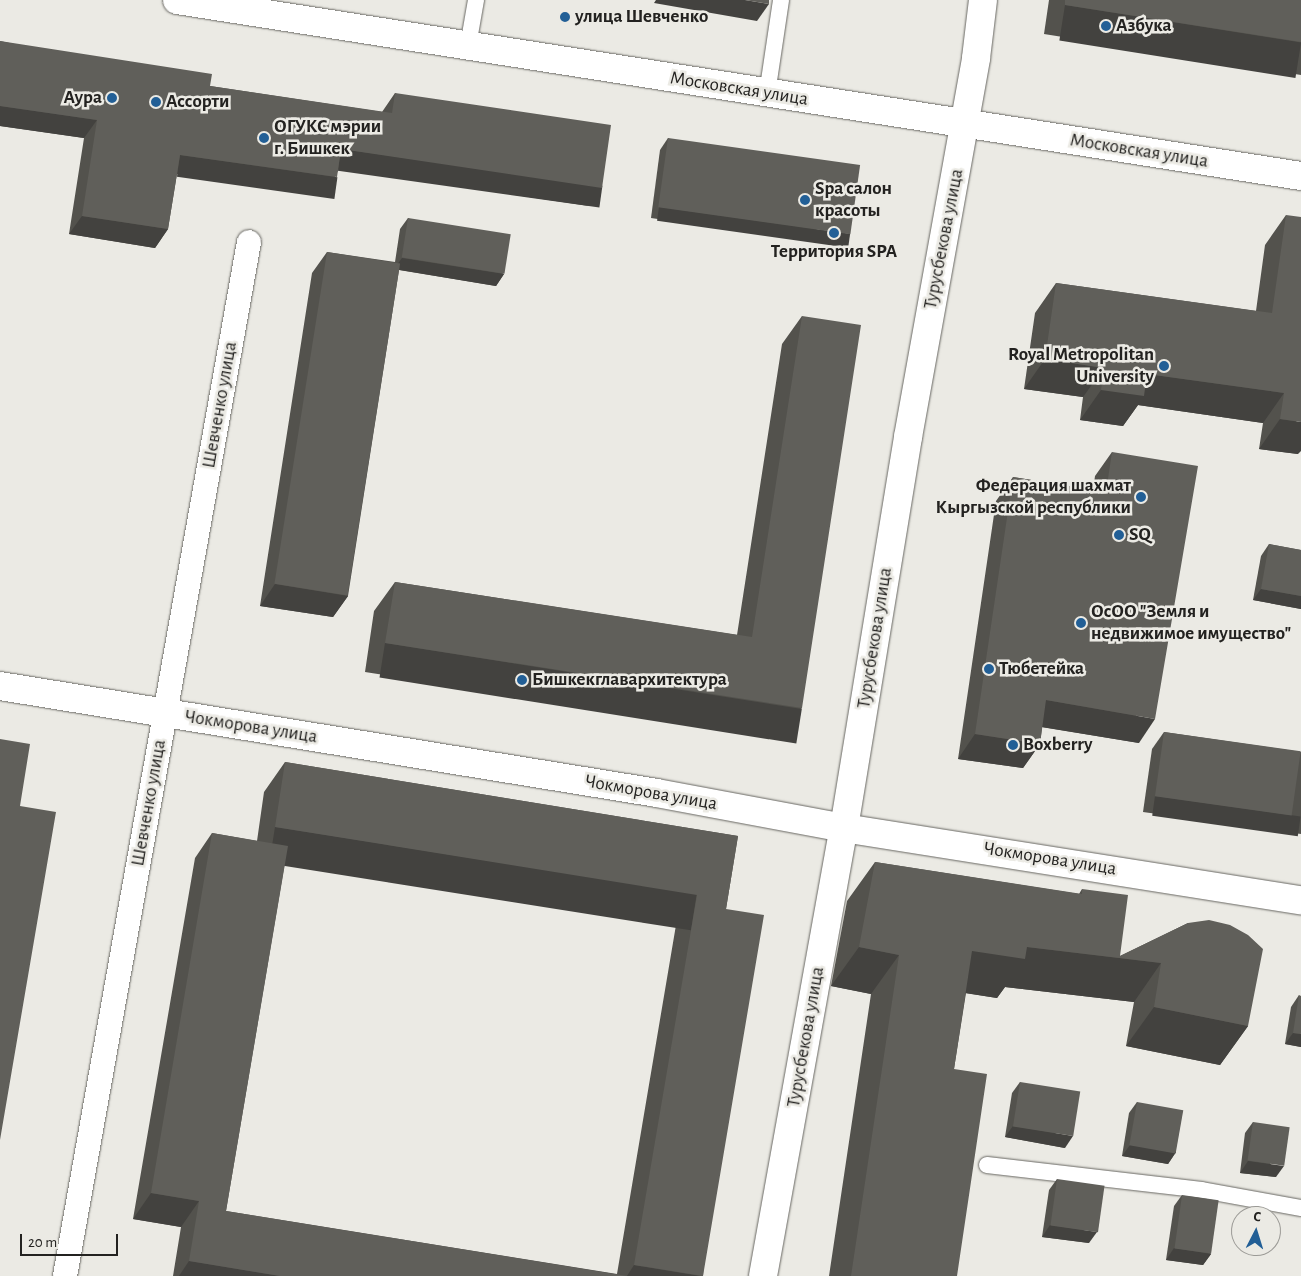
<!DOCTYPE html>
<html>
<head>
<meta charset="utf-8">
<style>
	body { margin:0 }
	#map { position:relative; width:1301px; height:1276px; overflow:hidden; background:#ebeae4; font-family:"Alegreya Sans",sans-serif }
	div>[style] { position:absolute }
	.roads { filter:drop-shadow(0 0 1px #686762) drop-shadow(0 0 1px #686762) }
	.service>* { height:16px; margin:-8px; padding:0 8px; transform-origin:8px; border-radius:8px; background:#fff }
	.pedestrian>* { height:24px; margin:-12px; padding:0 12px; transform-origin:12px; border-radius:12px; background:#fff }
	.minor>* { height:28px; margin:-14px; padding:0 14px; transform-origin:14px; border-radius:14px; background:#fff }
	.secondary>* { height:28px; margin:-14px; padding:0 14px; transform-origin:14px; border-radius:14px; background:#fff }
	.wall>* { inset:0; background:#53524d }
	.shaded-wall>* { inset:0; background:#43423f; transform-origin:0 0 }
	.building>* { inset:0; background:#605f5a; transform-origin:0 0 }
	.dots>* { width:14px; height:14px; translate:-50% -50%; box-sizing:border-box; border:2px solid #ebeae4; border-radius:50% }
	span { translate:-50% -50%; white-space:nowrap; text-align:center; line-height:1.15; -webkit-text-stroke:5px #ebeae4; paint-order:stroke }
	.poi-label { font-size:19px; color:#232220; font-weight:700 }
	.left { translate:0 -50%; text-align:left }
	.right { translate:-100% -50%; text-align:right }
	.street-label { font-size:19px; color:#232220 }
	.north { position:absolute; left:1231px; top:1206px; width:50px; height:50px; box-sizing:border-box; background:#ebeae4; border:1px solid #9b9a96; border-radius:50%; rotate:5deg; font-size:14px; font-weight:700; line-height:20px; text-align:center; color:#232220 }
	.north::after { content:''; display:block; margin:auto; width:18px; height:22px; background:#225f96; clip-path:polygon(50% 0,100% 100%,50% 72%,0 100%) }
	.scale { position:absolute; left:20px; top:1234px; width:98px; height:22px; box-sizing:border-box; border:2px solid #232220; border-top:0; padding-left:6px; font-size:15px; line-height:18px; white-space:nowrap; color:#232220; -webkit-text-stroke:4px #ebeae4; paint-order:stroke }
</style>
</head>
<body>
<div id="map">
	<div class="roads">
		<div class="service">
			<div style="left:468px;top:46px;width:47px;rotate:-80.1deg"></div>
			<div style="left:767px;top:94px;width:95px;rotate:-81.5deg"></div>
			<div style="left:987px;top:1165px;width:216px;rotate:6.6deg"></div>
			<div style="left:1202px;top:1190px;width:101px;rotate:10.3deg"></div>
		</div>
		<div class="pedestrian">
			<div style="left:65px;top:1276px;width:1050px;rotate:-79.91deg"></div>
		</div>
		<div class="minor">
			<div style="left:0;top:686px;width:666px;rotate:9.25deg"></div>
			<div style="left:657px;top:793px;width:190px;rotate:10.6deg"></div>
			<div style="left:844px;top:828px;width:463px;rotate:9deg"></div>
			<div style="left:763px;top:1276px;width:455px;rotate:-79.8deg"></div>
			<div style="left:844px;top:828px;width:396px;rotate:-80.7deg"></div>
			<div style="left:908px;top:437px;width:385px;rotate:-79.8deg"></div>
			<div style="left:976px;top:58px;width:58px;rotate:-83.1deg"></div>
		</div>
		<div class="secondary">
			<div style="left:177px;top:0;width:1138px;rotate:8.9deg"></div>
		</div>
	</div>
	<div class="wall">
		<div style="clip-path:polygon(1049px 0,1301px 0,1301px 75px,1044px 34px)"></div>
		<div style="clip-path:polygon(0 41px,210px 86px,382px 112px,395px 93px,589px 206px,339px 169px,325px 195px,177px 174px,168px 229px,155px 248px,69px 234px,84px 138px,0 126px)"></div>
		<div style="clip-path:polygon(668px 138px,842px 246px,651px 218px,660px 150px)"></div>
		<div style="clip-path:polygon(1286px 215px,1298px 454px,1259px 449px,1263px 423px,1138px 405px,1123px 426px,1080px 420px,1083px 397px,1024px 389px,1035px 313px,1056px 283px,1256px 311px,1265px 245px)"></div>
		<div style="clip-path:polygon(408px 218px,504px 274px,496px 286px,399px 270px,348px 596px,333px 617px,260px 606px,312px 273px,327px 252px,395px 262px,400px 229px)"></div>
		<div style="clip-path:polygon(802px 316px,802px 708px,781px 737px,365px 672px,374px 611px,395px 582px,737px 635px,782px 344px)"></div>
		<div style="clip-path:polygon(1112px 452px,1139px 743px,1042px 727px,1040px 744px,1023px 768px,958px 759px,996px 501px,1013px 477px,1093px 490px,1095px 476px)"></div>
		<div style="clip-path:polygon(1269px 544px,1301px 550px,1301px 609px,1253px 600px,1261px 556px)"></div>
		<div style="clip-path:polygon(1164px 732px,1301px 752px,1301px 834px,1143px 812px,1152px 749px)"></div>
		<div style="clip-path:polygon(evenodd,285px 762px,738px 836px,726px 909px,703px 1276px,173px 1276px,181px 1227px,133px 1219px,195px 858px,212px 833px,257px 841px,264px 792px,285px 762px,285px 862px,676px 925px,617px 1274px,226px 1211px,285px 862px)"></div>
		<div style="clip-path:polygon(875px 862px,1079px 894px,1082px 889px,1120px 956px,1188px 923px,1248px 1026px,1220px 1065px,1126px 1046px,1134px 1002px,1005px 987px,997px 998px,966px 993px,954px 1069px,957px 1276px,829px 1276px,871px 994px,831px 986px,847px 901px)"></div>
		<div style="clip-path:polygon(1299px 995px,1301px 1047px,1285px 1044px,1291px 1007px)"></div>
		<div style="clip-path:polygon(1020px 1082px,1065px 1148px,1005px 1137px,1012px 1093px)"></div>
		<div style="clip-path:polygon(1137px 1102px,1176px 1152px,1168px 1164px,1122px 1156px,1129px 1113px)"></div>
		<div style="clip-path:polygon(1253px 1122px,1276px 1177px,1240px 1173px,1245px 1133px)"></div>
		<div style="clip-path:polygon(1057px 1179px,1089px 1243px,1042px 1237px,1049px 1190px)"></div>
		<div style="clip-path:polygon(1182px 1195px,1211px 1254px,1203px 1265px,1166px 1260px,1174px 1206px)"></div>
	</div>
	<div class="shaded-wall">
		<div style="clip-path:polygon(656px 0,745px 0,769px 4px,757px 21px,654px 3px)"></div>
		<div style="left:1065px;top:5px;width:239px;height:36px;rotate:9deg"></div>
		<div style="clip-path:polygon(0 106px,97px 120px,84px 138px,0 126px)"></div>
		<div style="left:341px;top:149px;width:264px;height:22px;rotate:8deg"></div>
		<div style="left:180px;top:155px;width:159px;height:22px;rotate:8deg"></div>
		<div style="left:659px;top:207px;width:193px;height:14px;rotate:8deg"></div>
		<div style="clip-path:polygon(82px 216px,168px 229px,155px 248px,69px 234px)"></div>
		<div style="clip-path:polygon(402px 258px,504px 274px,496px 286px,394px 269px)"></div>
		<div style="clip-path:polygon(1045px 359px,1104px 368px,1083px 397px,1024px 389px)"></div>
		<div style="clip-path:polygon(1147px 374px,1284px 393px,1263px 423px,1138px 405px,1123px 426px,1080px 420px,1101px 390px)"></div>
		<div style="clip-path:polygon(1280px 419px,1301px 422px,1301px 451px,1298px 454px,1259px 449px)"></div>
		<div style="clip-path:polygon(275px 584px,348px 596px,333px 617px,260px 606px)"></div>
		<div style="clip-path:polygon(1261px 589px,1301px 596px,1301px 609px,1253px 600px)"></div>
		<div style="left:385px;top:643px;width:422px;height:35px;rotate:9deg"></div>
		<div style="clip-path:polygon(1046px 700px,1155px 719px,1139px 743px,1029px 725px)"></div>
		<div style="clip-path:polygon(975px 734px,1040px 744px,1023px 768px,958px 759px)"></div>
		<div style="left:1155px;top:796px;width:147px;height:20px;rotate:8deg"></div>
		<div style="left:275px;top:827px;width:427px;height:37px;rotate:9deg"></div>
		<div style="clip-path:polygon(859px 947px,899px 955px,871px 994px,831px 986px)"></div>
		<div style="clip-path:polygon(1027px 947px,1161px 963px,1134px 1002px,1005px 987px,997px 998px,945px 990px,972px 951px)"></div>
		<div style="clip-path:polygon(1154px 1007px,1248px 1026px,1220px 1065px,1126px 1046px)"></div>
		<div style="clip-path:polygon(1293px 1033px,1301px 1034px,1301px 1047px,1285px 1044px)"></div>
		<div style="clip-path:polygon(1013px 1126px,1073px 1136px,1065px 1148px,1005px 1137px)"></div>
		<div style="clip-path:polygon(1130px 1145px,1176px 1152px,1168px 1164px,1122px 1156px)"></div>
		<div style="clip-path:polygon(1248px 1161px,1284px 1166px,1276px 1177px,1240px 1173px)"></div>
		<div style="clip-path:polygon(151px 1193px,199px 1201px,181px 1227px,133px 1219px)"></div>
		<div style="clip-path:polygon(1050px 1225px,1097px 1232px,1089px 1243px,1042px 1237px)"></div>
		<div style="clip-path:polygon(1174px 1248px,1211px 1254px,1203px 1265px,1166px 1260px)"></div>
		<div style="clip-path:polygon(189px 1261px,280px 1276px,179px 1276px)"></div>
		<div style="clip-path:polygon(634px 1265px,700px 1276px,627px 1276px)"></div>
	</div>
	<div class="building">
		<div style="clip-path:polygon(745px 0,769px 0,769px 4px)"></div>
		<div style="clip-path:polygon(1065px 0,1301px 0,1301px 42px,1065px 5px)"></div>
		<div style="clip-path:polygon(0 41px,212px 74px,210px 86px,392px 113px,395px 93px,611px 125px,602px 188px,341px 149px,337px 177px,180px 155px,168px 229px,82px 216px,97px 120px,0 106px)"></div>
		<div style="left:668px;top:138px;width:194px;height:70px;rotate:8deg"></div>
		<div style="clip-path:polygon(1286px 215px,1301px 217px,1301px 422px,1280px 419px,1284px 393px,1147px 374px,1144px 396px,1101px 390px,1104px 368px,1045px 359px,1056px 283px,1272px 313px)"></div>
		<div style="left:408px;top:218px;width:104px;height:40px;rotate:9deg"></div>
		<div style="left:327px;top:252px;width:74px;height:336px;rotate:9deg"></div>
		<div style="clip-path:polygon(802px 316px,861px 325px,802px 708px,385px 643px,395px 582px,752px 637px)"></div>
		<div style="clip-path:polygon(1112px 452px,1198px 466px,1155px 719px,1046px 700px,1040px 744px,975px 734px,1013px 477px,1106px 492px)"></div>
		<div style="clip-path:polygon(1269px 544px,1301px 550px,1301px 596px,1261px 589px)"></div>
		<div style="left:1164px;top:732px;width:138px;height:65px;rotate:8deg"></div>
		<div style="clip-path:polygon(0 739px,30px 744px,20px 806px,56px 812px,0 1140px)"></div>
		<div style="clip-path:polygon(285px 762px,738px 836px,726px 909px,764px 915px,703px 1276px,634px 1265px,697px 895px,275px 827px)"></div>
		<div style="clip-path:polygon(212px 833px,288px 846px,226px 1211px,627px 1276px,280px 1276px,189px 1261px,199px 1201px,151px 1193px)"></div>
		<div style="clip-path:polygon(875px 862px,1082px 894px,1082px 889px,1128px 895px,1120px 956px,1188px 923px,1209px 920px,1230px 925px,1248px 935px,1263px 949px,1248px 1026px,1154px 1007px,1161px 963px,1027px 947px,1025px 959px,972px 951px,954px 1069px,987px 1074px,957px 1276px,851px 1276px,899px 955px,859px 947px)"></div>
		<div style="clip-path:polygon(1299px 995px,1301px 996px,1301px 1034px,1293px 1033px)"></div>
		<div style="left:1020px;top:1082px;width:61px;height:45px;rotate:9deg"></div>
		<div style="left:1137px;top:1102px;width:47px;height:44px;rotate:10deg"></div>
		<div style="left:1253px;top:1122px;width:37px;height:39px;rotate:8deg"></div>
		<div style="left:1057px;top:1179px;width:48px;height:47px;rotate:8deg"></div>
		<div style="left:1182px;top:1195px;width:37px;height:54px;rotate:8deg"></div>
	</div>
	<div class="dots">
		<div style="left:565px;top:17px;background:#225f96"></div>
		<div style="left:1106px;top:26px;background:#225f96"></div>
		<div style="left:112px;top:98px;background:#225f96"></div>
		<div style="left:156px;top:102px;background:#225f96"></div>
		<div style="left:264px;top:138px;background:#225f96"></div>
		<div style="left:805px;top:200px;background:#225f96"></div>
		<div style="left:834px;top:233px;background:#225f96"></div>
		<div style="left:1164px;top:366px;background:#225f96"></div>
		<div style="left:1141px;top:497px;background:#225f96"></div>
		<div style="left:1119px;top:535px;background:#225f96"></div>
		<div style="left:1081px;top:623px;background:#225f96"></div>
		<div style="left:989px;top:669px;background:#225f96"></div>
		<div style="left:522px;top:680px;background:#225f96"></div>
		<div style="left:1013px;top:745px;background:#225f96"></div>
	</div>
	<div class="poi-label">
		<span class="left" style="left:575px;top:17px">улица Шевченко</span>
		<span class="left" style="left:1116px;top:26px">Азбука</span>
		<span class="right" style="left:102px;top:98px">Аура</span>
		<span class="left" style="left:166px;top:102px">Ассорти</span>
		<span class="left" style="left:274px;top:138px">ОГУКС мэрии<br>г. Бишкек</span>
		<span class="left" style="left:815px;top:200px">Spa салон<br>красоты</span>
		<span style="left:834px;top:252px">Территория SPA</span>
		<span class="right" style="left:1154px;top:366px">Royal Metropolitan<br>University</span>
		<span class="right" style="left:1131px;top:497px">Федерация шахмат<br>Кыргызской республики</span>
		<span class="left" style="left:1129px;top:535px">SQ</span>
		<span class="left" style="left:1091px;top:623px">ОсОО "Земля и<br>недвижимое имущество"</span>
		<span class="left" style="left:999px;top:669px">Тюбетейка</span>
		<span class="left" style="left:532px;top:680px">Бишкекглавархитектура</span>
		<span class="left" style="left:1023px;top:745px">Boxberry</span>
	</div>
	<div class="street-label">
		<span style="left:739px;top:89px;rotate:9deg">Московская улица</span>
		<span style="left:1139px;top:151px;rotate:9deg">Московская улица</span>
		<span style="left:944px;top:239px;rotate:-79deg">Турусбекова улица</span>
		<span style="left:220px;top:405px;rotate:-80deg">Шевченко улица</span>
		<span style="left:875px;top:638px;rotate:-81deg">Турусбекова улица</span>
		<span style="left:251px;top:727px;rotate:9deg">Чокморова улица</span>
		<span style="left:651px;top:793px;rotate:10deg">Чокморова улица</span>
		<span style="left:149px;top:803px;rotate:-80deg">Шевченко улица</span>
		<span style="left:1050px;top:859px;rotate:9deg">Чокморова улица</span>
		<span style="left:806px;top:1037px;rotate:-80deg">Турусбекова улица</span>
	</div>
	<div class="north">С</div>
	<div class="scale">20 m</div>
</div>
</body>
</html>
